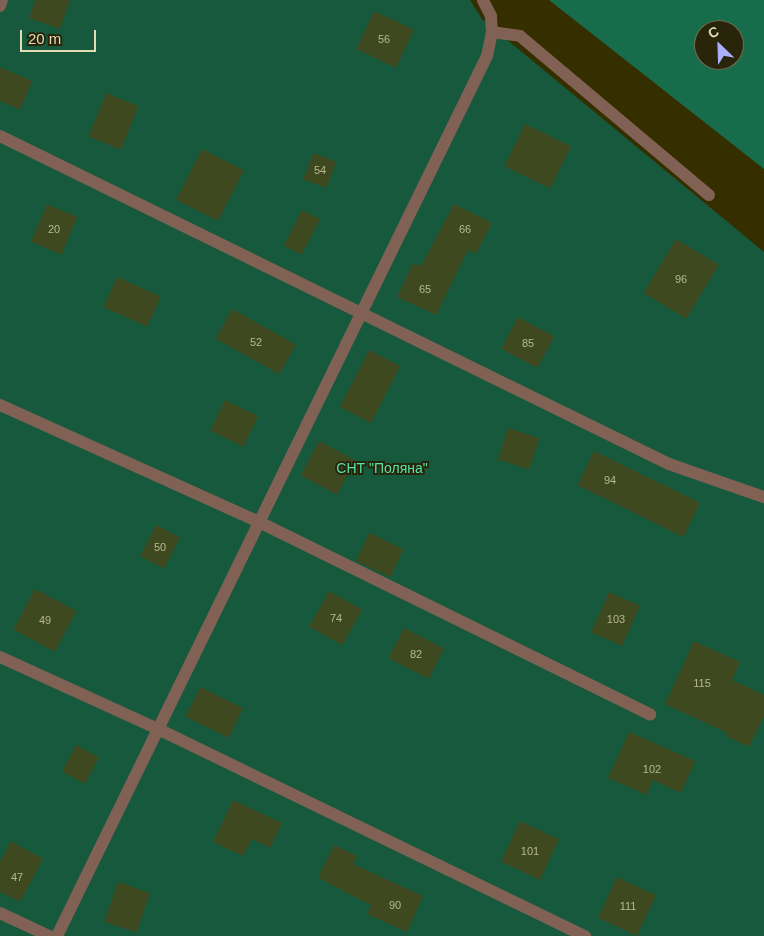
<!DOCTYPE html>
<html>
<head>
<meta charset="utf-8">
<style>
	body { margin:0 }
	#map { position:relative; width:764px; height:936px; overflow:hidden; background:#352f00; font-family:Arial,sans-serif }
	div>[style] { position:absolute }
	.green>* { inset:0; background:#16593d }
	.forest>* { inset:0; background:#176c4b }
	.building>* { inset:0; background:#3e4920; transform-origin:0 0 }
	.service>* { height:12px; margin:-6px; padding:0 6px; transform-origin:6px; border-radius:6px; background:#816154 }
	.minor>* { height:12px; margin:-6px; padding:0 6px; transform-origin:6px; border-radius:6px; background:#816154 }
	span { translate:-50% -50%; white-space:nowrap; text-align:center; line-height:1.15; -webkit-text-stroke:4px #29250b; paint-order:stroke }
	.number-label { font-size:11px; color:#b8b78f }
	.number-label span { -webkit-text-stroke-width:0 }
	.park-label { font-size:14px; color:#54e4a6 }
	.north { position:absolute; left:694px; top:20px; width:50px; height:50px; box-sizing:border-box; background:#29250b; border:1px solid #736e4f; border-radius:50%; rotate:336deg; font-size:14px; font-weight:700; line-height:20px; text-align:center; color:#e1dcb4 }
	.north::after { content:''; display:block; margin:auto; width:18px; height:22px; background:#acaffb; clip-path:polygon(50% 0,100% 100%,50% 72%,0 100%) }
	.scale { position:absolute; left:20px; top:30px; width:76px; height:22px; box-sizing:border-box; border:2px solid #e1dcb4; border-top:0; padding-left:6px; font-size:15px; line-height:18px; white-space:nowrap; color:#e1dcb4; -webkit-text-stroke:4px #29250b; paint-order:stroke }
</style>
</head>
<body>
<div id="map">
	<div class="green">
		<div style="clip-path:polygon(0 0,470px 0,482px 19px,764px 252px,764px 936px,0 936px)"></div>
	</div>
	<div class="forest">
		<div style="clip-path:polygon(evenodd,549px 0,764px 0,764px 169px,549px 0,704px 30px,734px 30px,734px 60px,704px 60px,704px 30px)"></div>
	</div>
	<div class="building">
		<div style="clip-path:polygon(35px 0,70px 0,60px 29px,29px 18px)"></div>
		<div style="left:374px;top:11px;width:44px;height:42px;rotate:25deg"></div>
		<div style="clip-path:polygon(0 67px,32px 81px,20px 110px,0 101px)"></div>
		<div style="left:106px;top:93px;width:35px;height:47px;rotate:22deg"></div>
		<div style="left:525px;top:124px;width:51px;height:47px;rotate:26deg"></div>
		<div style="left:202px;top:149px;width:47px;height:57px;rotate:27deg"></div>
		<div style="left:313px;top:153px;width:25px;height:28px;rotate:21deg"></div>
		<div style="left:47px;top:204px;width:33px;height:41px;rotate:23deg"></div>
		<div style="clip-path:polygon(454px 204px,492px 223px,476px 254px,468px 250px,436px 315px,397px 297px,413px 263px,421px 266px)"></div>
		<div style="left:302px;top:210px;width:20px;height:40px;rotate:27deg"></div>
		<div style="left:676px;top:239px;width:50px;height:63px;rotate:31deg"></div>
		<div style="left:117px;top:277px;width:48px;height:33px;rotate:24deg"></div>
		<div style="left:232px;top:309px;width:73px;height:34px;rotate:29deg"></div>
		<div style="left:518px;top:317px;width:41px;height:36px;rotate:28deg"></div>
		<div style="left:369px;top:350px;width:35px;height:64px;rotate:27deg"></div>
		<div style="left:225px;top:400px;width:37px;height:34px;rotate:26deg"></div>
		<div style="left:508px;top:428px;width:33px;height:33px;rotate:18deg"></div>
		<div style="left:319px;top:441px;width:41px;height:39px;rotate:28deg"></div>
		<div style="left:594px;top:451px;width:118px;height:38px;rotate:26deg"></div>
		<div style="left:156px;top:525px;width:27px;height:35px;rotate:27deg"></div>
		<div style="left:369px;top:533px;width:38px;height:31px;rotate:25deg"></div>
		<div style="left:35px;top:589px;width:47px;height:46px;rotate:28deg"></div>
		<div style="left:329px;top:591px;width:38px;height:41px;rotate:29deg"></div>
		<div style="left:609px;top:592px;width:34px;height:44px;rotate:24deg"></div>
		<div style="left:404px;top:628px;width:45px;height:34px;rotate:27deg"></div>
		<div style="clip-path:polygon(694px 641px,740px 662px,732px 680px,764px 695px,764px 716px,749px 747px,726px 736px,727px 733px,665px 704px)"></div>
		<div style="left:200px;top:687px;width:48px;height:33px;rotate:26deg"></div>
		<div style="clip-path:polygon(629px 732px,695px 761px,681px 793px,653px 780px,647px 795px,608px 778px)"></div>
		<div style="left:76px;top:745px;width:26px;height:30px;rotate:28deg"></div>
		<div style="clip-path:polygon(233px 800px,282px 823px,270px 848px,252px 839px,243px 856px,213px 842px)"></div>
		<div style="left:520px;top:821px;width:43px;height:45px;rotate:25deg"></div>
		<div style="clip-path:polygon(11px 841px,43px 859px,20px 902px,0 892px,0 862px)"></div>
		<div style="clip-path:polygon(334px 845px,357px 856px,353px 864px,423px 896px,407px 932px,367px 914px,371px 905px,318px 878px)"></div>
		<div style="left:617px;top:877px;width:43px;height:45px;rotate:25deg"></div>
		<div style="left:118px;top:882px;width:34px;height:42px;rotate:19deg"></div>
	</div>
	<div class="service">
		<div style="left:0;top:6px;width:6px;rotate:-72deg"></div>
		<div style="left:492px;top:32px;width:28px;rotate:8deg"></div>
		<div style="left:520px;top:36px;width:247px;rotate:40.1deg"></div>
		<div style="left:0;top:136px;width:745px;rotate:26.12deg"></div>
		<div style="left:669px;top:464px;width:101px;rotate:19.2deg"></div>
		<div style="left:0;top:405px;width:284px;rotate:24.3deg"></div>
		<div style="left:259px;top:522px;width:436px;rotate:26.2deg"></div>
		<div style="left:0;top:657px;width:174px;rotate:24.5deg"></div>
		<div style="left:158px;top:729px;width:475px;rotate:25.9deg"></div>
		<div style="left:0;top:913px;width:54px;rotate:25.1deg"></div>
	</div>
	<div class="minor">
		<div style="left:57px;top:936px;width:979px;rotate:-63.96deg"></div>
		<div style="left:487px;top:56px;width:25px;rotate:-78deg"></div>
		<div style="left:492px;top:32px;width:16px;rotate:-94deg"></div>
		<div style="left:491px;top:16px;width:18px;rotate:-117deg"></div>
	</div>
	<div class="number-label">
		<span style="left:384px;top:39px">56</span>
		<span style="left:320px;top:170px">54</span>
		<span style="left:54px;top:229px">20</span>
		<span style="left:465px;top:229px">66</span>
		<span style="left:681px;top:279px">96</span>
		<span style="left:425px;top:289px">65</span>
		<span style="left:256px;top:342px">52</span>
		<span style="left:528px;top:343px">85</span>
		<span style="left:610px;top:480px">94</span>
		<span style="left:160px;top:547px">50</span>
		<span style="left:336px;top:618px">74</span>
		<span style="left:616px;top:619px">103</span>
		<span style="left:45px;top:620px">49</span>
		<span style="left:416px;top:654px">82</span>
		<span style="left:702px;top:683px">115</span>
		<span style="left:652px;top:769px">102</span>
		<span style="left:530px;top:851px">101</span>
		<span style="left:17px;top:877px">47</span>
		<span style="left:395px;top:905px">90</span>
		<span style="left:628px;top:906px">111</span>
	</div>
	<div class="park-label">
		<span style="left:382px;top:468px">СНТ "Поляна"</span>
	</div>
	<div class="north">С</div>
	<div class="scale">20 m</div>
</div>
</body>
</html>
